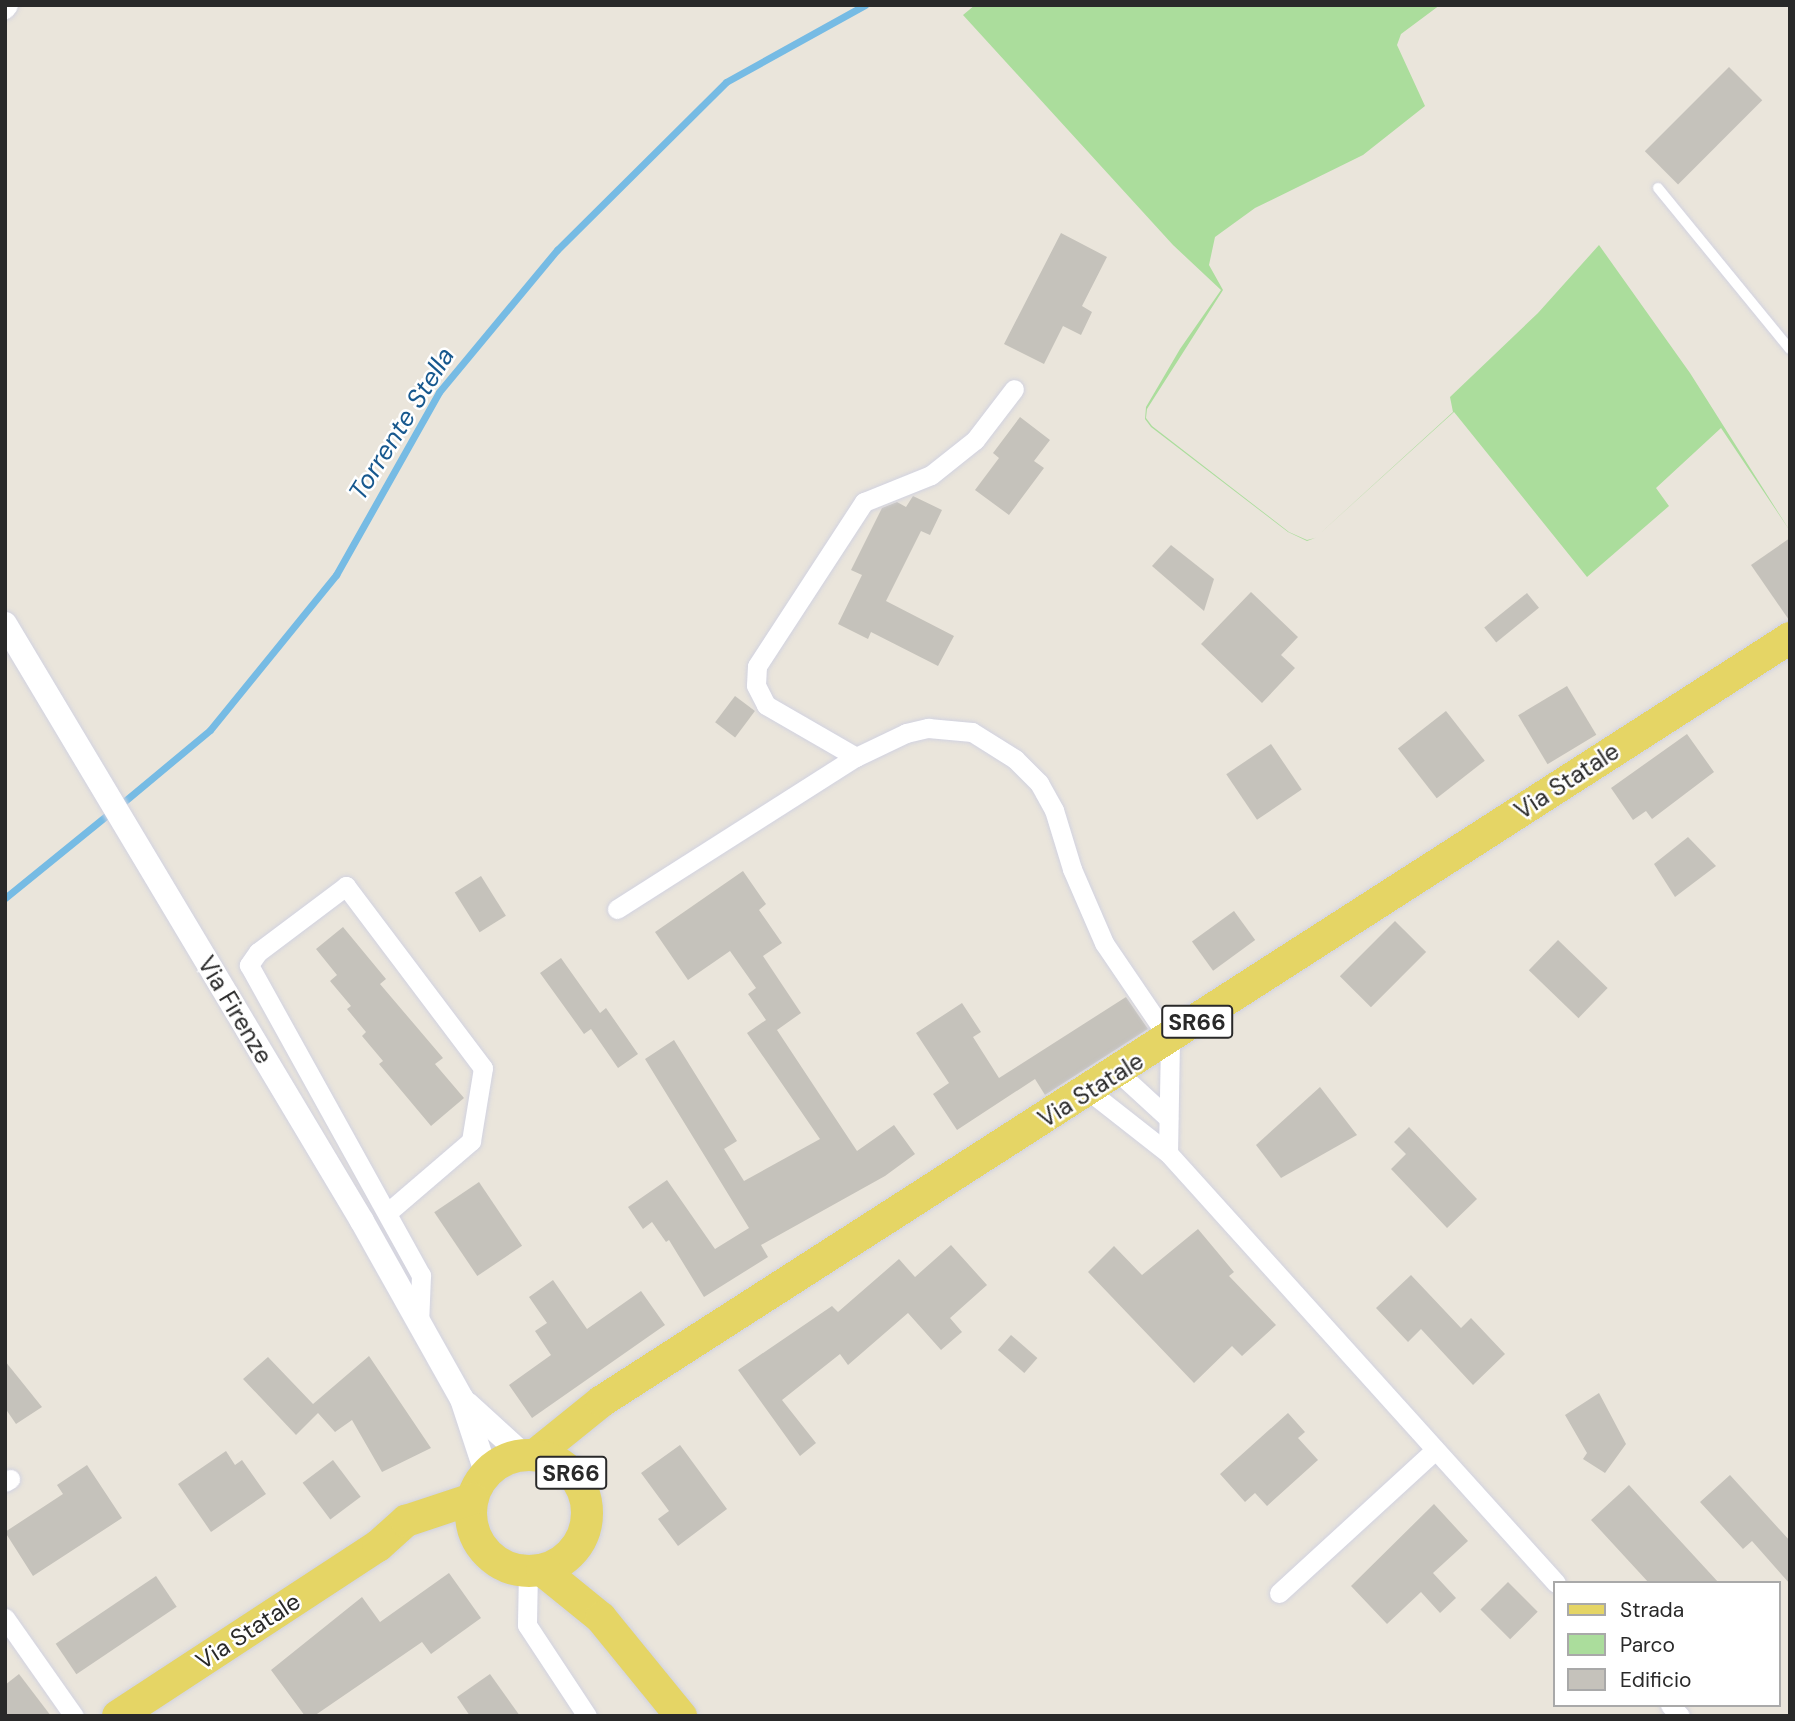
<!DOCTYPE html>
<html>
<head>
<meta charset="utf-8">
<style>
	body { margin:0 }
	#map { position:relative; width:1795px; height:1721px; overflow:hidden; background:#eae5db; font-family:"DM Sans",sans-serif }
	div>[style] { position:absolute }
	.green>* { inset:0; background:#abdd9c }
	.stream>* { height:7px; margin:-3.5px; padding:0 3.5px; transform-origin:3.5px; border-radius:3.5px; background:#76bbe4 }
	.building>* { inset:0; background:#c5c2bb; transform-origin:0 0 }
	.roads { filter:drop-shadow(0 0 2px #d1d2e0) drop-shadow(0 0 2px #d1d2e0) }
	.service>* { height:10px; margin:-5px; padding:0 5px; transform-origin:5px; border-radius:5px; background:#fff }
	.minor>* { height:19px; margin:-9.5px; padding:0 9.5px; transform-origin:9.5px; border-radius:9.5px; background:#fff }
	.tertiary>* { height:24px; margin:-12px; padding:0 12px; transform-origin:12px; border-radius:12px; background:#fff }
	.primary>* { height:32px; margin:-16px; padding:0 16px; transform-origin:16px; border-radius:16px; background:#e5d565 }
	.primary>.ring { margin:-16px; padding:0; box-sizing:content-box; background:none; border:32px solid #e5d565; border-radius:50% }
	span { translate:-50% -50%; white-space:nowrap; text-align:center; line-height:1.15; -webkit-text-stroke:5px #fff; paint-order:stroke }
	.shield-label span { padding:2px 5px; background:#fff; border:2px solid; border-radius:5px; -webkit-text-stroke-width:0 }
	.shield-label { font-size:23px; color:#292929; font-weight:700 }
	.street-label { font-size:24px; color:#292929 }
	.water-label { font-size:26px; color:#17588e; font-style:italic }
	.frame { position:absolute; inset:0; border:7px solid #292929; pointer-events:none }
	.legend { position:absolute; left:1553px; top:1581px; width:228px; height:126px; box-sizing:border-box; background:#fff; border:2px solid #a9a9a9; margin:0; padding:9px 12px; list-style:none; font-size:21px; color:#292929 }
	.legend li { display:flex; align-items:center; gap:14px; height:35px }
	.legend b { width:35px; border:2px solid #a9a9a9 }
</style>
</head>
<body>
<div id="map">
	<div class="green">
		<div style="clip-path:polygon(975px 5px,1440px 5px,1401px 34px,1397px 45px,1425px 106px,1363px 155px,1255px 208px,1215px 237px,1209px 265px,1223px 290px,1147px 409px,1146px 418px,1152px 426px,1289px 532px,1307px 540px,1315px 538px,1453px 412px,1450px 397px,1538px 313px,1599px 245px,1690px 373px,1790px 531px,1721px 428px,1656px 488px,1669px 506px,1587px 577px,1454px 412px,1315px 538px,1307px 541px,1288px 532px,1151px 427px,1145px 419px,1146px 407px,1180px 349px,1221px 290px,1173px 245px,963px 15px)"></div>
	</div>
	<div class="stream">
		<div style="left:120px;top:805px;width:117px;rotate:-39.8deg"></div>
		<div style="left:210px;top:730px;width:200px;rotate:-50.9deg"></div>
		<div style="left:336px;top:575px;width:210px;rotate:-60.6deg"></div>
		<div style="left:439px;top:392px;width:185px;rotate:-50.3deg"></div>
		<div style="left:557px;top:250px;width:238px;rotate:-44.8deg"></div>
		<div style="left:726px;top:82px;width:159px;rotate:-29deg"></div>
		<div style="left:5px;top:898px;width:136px;rotate:-39.1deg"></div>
	</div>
	<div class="building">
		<div style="left:1729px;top:67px;width:47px;height:119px;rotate:45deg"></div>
		<div style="clip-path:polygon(1061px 233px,1107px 257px,1082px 306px,1092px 312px,1081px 335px,1063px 326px,1044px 364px,1004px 344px)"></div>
		<div style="clip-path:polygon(1020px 417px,1050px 440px,1034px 461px,1044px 468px,1009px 515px,975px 490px,999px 458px,993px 453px)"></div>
		<div style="clip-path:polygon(913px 496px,942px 510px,930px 535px,921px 531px,886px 601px,954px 636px,938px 666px,871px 632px,868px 639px,838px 624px,862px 575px,851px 570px,882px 508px,897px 502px,906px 507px)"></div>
		<div style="clip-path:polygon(1790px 538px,1790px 620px,1789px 620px,1751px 565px)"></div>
		<div style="clip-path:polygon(1171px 545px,1214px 579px,1204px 611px,1152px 566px)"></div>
		<div style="clip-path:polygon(1251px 592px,1298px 637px,1281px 655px,1295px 668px,1262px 703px,1201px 644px)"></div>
		<div style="left:1527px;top:593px;width:19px;height:55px;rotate:51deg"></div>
		<div style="left:1567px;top:686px;width:57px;height:57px;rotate:59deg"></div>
		<div style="left:735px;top:696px;width:25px;height:33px;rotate:37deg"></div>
		<div style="left:1446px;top:711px;width:63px;height:61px;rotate:52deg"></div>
		<div style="clip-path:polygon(1687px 734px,1714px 772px,1652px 819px,1646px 811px,1633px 820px,1611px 788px)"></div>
		<div style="left:1271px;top:744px;width:55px;height:54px;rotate:56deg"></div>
		<div style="clip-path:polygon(1688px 837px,1716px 866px,1675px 897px,1654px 864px)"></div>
		<div style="clip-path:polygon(743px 871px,766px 904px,759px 910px,782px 943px,763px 956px,801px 1013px,777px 1030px,857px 1151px,894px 1125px,915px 1154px,885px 1176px,761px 1245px,768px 1257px,704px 1297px,669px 1240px,666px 1242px,652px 1222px,643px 1229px,628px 1207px,667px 1180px,715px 1249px,749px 1228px,645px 1059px,674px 1040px,737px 1141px,724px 1149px,744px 1181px,820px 1139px,747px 1033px,766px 1020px,748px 994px,756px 988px,730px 951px,688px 980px,655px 932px)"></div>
		<div style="left:481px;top:876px;width:47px;height:31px;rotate:58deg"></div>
		<div style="left:1234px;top:911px;width:36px;height:52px;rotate:54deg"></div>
		<div style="left:1395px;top:921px;width:44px;height:78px;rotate:45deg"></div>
		<div style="clip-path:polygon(343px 927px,386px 979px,380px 984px,443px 1058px,435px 1064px,464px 1098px,431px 1126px,379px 1064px,383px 1061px,362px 1036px,366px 1032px,347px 1009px,351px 1006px,330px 981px,337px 975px,316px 949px)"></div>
		<div style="left:1558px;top:940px;width:69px;height:42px;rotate:44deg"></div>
		<div style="clip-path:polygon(561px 958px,600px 1013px,606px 1008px,638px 1054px,618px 1068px,591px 1029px,584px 1034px,540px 973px)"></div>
		<div style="clip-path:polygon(1126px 997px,1148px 1029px,1045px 1095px,1035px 1079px,957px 1130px,933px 1094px,949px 1083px,916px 1033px,962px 1003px,981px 1032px,973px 1037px,999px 1078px)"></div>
		<div style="clip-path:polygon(1320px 1087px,1357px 1135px,1281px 1178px,1256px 1145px)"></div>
		<div style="clip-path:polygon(1409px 1127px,1477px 1199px,1447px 1228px,1391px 1169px,1406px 1154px,1394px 1142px)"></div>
		<div style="left:479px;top:1182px;width:77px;height:54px;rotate:56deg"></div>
		<div style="clip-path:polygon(1198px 1229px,1234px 1272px,1229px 1276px,1276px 1325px,1242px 1356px,1232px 1346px,1194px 1383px,1088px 1272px,1114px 1246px,1142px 1275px)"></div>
		<div style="clip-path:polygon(951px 1245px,987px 1285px,950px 1318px,962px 1332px,941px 1350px,908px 1313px,848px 1365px,840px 1354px,782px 1400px,816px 1443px,800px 1456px,738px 1370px,832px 1306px,838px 1312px,899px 1259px,915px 1277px)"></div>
		<div style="clip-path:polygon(1411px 1275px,1461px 1328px,1471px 1318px,1505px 1354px,1473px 1385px,1421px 1329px,1408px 1342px,1376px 1308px)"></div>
		<div style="clip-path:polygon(553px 1280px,587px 1329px,641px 1291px,665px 1325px,532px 1418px,509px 1385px,551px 1355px,535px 1331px,547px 1323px,529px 1297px)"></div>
		<div style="left:1011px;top:1335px;width:35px;height:20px;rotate:41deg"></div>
		<div style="clip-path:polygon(369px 1356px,431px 1448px,382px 1472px,352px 1420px,335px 1432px,318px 1413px,296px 1435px,243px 1379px,268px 1357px,313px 1404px)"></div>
		<div style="clip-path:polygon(5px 1361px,42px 1407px,16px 1424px,5px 1408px)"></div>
		<div style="clip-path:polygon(1599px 1393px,1626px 1444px,1605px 1473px,1583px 1459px,1587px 1453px,1565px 1415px)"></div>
		<div style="clip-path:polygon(1288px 1413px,1305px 1432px,1298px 1438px,1318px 1460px,1267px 1506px,1255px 1493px,1245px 1502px,1220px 1474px)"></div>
		<div style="clip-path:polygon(680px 1445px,727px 1509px,678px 1546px,658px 1519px,669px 1511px,641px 1473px)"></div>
		<div style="clip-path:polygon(226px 1451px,235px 1465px,242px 1460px,266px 1494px,211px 1532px,178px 1484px)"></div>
		<div style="left:333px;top:1460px;width:46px;height:38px;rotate:53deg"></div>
		<div style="clip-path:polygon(87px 1465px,122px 1518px,33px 1576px,5px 1532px,63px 1494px,57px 1485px)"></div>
		<div style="clip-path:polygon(1730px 1475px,1790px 1541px,1790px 1584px,1752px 1541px,1743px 1549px,1700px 1502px)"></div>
		<div style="clip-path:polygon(1629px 1485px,1661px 1520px,1719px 1583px,1649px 1583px,1591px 1520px)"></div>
		<div style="clip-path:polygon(1434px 1504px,1468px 1541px,1433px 1573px,1456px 1598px,1440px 1613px,1421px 1592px,1387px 1624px,1351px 1586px)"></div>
		<div style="clip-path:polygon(449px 1573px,481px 1618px,431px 1654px,422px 1642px,314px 1716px,305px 1716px,271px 1670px,362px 1597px,380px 1622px)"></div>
		<div style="left:156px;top:1576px;width:37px;height:121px;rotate:56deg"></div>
		<div style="left:1508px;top:1582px;width:42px;height:39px;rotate:45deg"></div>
		<div style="clip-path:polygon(19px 1674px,51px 1716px,5px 1716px,5px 1685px)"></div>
		<div style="clip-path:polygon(490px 1674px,520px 1716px,470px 1716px,457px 1697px)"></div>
	</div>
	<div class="roads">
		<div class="service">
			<div style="left:1658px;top:188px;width:208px;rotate:50.7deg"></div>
		</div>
		<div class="minor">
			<div style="left:5px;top:9px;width:5px;rotate:-53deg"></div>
			<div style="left:856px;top:757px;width:104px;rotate:-150deg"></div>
			<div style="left:766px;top:705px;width:22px;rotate:-117deg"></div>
			<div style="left:756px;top:685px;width:19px;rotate:-87deg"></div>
			<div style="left:757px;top:666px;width:196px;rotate:-56.9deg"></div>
			<div style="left:864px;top:502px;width:72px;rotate:-21.9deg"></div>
			<div style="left:931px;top:475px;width:56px;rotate:-38.5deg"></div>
			<div style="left:975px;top:440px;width:64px;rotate:-52.6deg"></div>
			<div style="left:617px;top:909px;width:283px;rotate:-32.5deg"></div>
			<div style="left:856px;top:757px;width:55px;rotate:-25.6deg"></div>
			<div style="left:906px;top:733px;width:23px;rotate:-13deg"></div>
			<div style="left:928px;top:728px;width:44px;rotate:5.2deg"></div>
			<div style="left:972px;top:732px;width:51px;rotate:32.1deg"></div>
			<div style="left:1015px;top:759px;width:34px;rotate:45deg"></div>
			<div style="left:1039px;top:783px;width:31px;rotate:61deg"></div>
			<div style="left:1054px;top:810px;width:62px;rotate:73deg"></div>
			<div style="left:1072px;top:869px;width:81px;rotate:66.6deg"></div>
			<div style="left:1104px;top:943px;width:117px;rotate:55.8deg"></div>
			<div style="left:1170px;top:1040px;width:113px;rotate:91deg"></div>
			<div style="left:1119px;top:1073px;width:67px;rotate:42.6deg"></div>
			<div style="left:1089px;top:1091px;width:100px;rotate:38.1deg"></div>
			<div style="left:1168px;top:1153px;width:579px;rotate:47.94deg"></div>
			<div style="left:387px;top:1213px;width:111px;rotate:-40.6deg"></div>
			<div style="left:471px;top:1141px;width:74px;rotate:-80.7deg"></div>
			<div style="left:483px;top:1068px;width:228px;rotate:-127deg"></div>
			<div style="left:346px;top:886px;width:110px;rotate:143.1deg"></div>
			<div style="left:258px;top:952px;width:16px;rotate:125deg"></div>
			<div style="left:249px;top:965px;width:355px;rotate:61deg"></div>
			<div style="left:421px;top:1275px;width:49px;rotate:92.3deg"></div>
			<div style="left:5px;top:1482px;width:6px;rotate:-31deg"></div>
			<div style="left:528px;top:1571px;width:54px;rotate:91.1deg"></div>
			<div style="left:527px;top:1625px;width:109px;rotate:56.6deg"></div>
			<div style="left:1279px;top:1593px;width:210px;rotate:-42.5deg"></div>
			<div style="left:5px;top:1618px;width:120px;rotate:54.9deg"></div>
			<div style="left:1670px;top:1705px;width:15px;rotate:48deg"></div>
		</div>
		<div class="tertiary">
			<div style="left:5px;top:624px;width:696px;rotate:59.12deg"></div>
			<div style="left:362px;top:1221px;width:204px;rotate:60.7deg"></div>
			<div style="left:462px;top:1399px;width:77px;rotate:71.8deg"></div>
			<div style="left:467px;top:1404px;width:76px;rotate:42.3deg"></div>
		</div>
		<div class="primary">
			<div style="left:535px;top:1455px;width:86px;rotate:-38.9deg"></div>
			<div style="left:602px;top:1401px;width:1412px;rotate:-32.71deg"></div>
			<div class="ring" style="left:471px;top:1455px;width:84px;height:84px"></div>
			<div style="left:542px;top:1570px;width:76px;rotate:39.1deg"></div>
			<div style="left:601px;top:1618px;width:127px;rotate:50.8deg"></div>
			<div style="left:118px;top:1716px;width:311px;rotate:-33.2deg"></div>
			<div style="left:378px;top:1546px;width:38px;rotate:-42deg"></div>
			<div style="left:406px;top:1521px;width:70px;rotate:-18.4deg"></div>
		</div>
	</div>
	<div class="shield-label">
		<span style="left:1197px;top:1022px">SR66</span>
		<span style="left:571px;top:1473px">SR66</span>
	</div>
	<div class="street-label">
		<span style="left:1567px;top:781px;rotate:-33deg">Via Statale</span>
		<span style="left:235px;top:1010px;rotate:59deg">Via Firenze</span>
		<span style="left:1091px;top:1090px;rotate:-32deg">Via Statale</span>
		<span style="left:248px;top:1631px;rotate:-33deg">Via Statale</span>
	</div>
	<div class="water-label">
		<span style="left:402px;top:424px;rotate:-58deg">Torrente Stella</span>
	</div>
	<div class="frame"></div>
	<ul class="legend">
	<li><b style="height:9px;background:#e5d565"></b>Strada</li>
	<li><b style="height:19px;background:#abdd9c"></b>Parco</li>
	<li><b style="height:19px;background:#c5c2bb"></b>Edificio</li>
	</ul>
</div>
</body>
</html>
